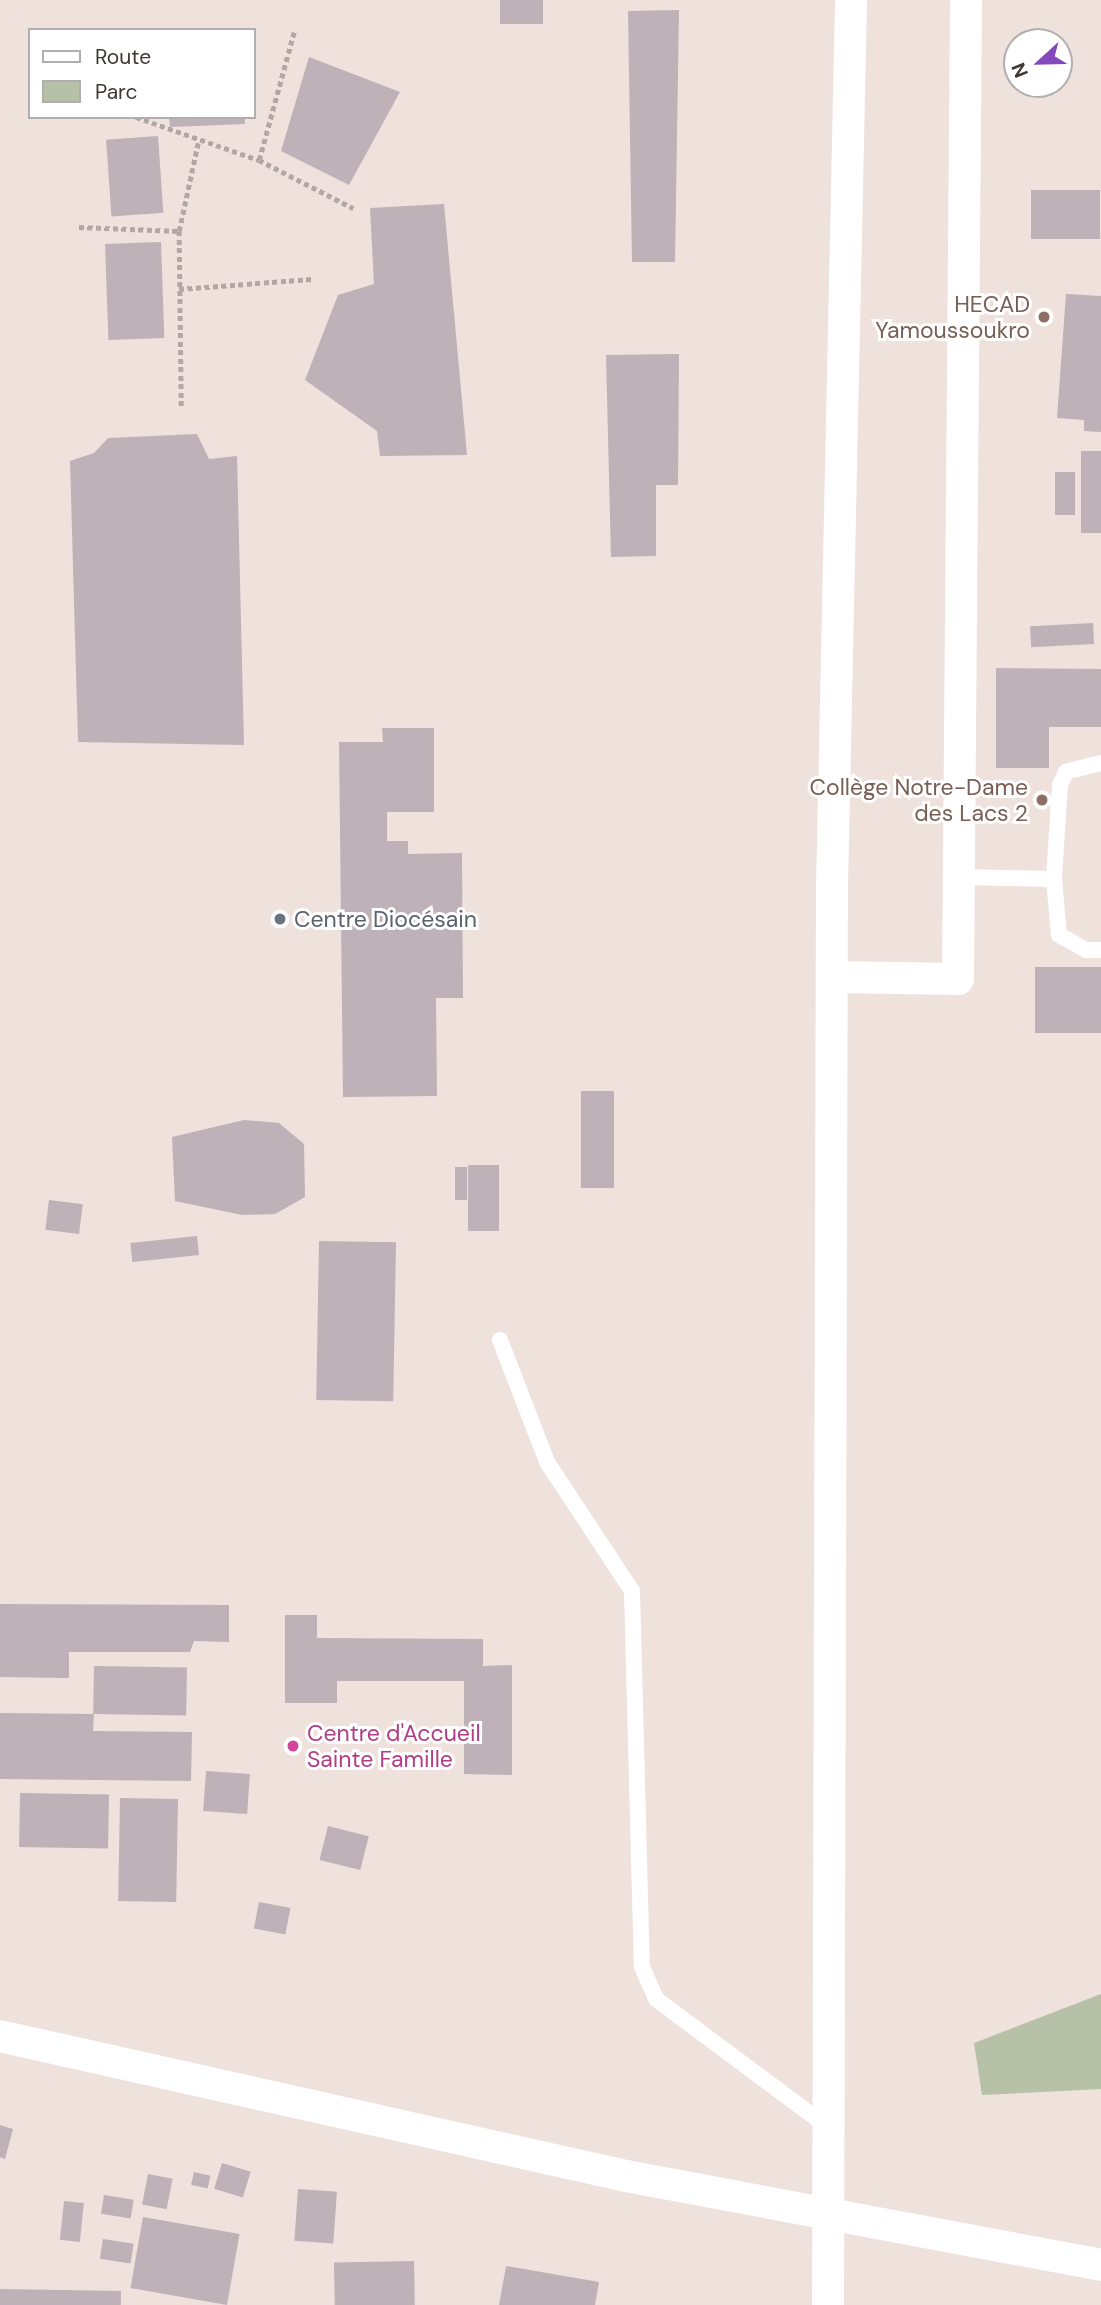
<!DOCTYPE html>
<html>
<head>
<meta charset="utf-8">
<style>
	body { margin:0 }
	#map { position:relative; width:1101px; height:2305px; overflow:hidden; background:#efe1dc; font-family:"DM Sans",sans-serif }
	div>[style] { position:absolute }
	.green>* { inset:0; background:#b6c1a8 }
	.building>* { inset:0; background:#beb1b8; transform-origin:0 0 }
	.path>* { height:4.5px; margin-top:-2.25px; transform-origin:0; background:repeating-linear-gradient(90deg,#b2a7a3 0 5px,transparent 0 8.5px) }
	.service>* { height:16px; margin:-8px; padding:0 8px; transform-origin:8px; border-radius:8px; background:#fff }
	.minor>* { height:32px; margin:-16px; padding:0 16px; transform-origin:16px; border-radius:16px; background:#fff }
	.dots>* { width:19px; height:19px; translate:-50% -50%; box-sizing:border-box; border:4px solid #fff; border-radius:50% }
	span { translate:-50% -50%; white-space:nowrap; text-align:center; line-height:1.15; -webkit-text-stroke:6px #fff; paint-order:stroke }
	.education-label { font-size:23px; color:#785e54 }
	.right { translate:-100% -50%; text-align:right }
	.worship-label { font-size:23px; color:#5b616d }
	.left { translate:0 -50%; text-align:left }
	.hotel-label { font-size:23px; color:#b23c85 }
	.legend { position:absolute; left:28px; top:28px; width:228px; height:91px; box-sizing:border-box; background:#fff; border:2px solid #b1afae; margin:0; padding:9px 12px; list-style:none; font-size:21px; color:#3d3735 }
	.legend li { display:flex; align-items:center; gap:14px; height:35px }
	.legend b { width:35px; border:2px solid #b1afae }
	.north { position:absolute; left:1003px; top:28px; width:70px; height:70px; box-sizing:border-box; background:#fff; border:2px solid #b1afae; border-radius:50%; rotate:248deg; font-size:19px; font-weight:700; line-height:28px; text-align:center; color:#3d3735 }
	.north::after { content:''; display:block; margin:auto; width:24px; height:32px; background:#8547bc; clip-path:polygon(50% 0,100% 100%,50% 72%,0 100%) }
</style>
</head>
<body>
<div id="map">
	<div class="green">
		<div style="clip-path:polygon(1101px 1994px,1101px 2089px,982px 2095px,974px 2043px)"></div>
	</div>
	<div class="building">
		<div style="left:500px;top:0;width:43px;height:24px"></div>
		<div style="clip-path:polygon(679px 10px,675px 262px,632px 262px,628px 11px)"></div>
		<div style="clip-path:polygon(309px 57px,400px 92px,349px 185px,281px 151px)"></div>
		<div style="clip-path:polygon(169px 117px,245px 117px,245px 124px,170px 127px)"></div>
		<div style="left:158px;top:136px;width:77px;height:52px;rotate:86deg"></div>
		<div style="left:1031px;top:190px;width:69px;height:49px"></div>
		<div style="clip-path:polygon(444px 204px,467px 455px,380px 456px,377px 431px,305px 380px,338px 295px,374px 284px,370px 208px)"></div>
		<div style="left:161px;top:242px;width:96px;height:56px;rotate:88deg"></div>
		<div style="clip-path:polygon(1066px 294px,1101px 296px,1101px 432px,1084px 431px,1084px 420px,1057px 418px)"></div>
		<div style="clip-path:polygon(679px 354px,678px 485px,656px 485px,656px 556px,611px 557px,606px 355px)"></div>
		<div style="clip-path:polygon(197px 434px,209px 459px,237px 456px,244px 745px,78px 742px,70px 461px,94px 453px,108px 438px)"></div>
		<div style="left:1081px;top:451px;width:20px;height:82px"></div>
		<div style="left:1055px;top:472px;width:20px;height:43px"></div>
		<div style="left:1093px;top:623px;width:21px;height:63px;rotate:87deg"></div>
		<div style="clip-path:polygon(996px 668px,1101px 669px,1101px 727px,1049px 727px,1049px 768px,996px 768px)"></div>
		<div style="clip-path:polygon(382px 728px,434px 728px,434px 812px,387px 812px,387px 841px,408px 841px,408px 854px,462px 853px,463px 998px,436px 998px,437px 1096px,343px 1097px,339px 742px,383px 742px)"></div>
		<div style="left:1035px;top:967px;width:66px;height:66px"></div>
		<div style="left:581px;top:1091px;width:33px;height:97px"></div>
		<div style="clip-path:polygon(244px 1120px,279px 1123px,304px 1144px,305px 1197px,275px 1214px,242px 1215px,175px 1201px,172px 1137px)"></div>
		<div style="left:468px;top:1165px;width:31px;height:66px"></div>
		<div style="left:455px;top:1167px;width:12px;height:33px"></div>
		<div style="left:49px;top:1200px;width:34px;height:30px;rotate:7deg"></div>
		<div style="left:197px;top:1236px;width:19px;height:67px;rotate:84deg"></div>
		<div style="left:319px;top:1241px;width:77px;height:159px;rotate:1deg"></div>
		<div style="clip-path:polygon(0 1604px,229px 1605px,229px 1642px,194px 1641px,190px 1652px,69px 1652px,69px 1678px,0 1677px)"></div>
		<div style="clip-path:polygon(285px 1615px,317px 1615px,317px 1638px,483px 1639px,483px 1666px,512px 1665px,512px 1775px,464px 1774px,464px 1681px,337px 1681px,337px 1703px,285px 1703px)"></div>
		<div style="left:94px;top:1666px;width:93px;height:48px;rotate:1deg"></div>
		<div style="clip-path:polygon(0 1713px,94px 1714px,93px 1731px,192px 1732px,191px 1781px,0 1779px)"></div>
		<div style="left:206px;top:1771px;width:44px;height:40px;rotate:4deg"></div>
		<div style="left:20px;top:1793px;width:89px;height:54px;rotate:1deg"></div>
		<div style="left:120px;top:1798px;width:58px;height:103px;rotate:1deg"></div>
		<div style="left:328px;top:1826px;width:42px;height:35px;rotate:14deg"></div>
		<div style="left:259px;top:1902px;width:32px;height:27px;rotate:11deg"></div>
		<div style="clip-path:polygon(0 2125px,13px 2129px,5px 2159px,0 2157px)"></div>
		<div style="left:222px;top:2163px;width:30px;height:27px;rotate:17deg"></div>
		<div style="left:194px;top:2172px;width:17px;height:13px;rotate:13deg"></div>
		<div style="left:148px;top:2174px;width:25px;height:31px;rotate:11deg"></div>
		<div style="left:298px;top:2189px;width:39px;height:52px;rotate:4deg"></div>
		<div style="left:104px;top:2195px;width:30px;height:19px;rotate:9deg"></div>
		<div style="left:64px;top:2201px;width:20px;height:39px;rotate:6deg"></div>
		<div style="left:143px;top:2217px;width:98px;height:72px;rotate:10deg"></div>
		<div style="left:103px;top:2239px;width:31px;height:20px;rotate:9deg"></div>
		<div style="left:414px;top:2261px;width:44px;height:80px;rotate:89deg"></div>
		<div style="clip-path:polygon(506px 2266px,599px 2282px,595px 2305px,499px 2305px)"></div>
		<div style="left:0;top:2289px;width:121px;height:16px;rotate:1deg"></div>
	</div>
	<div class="path">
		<div style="left:136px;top:117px;width:130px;rotate:19.3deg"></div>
		<div style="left:259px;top:160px;width:106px;rotate:27.1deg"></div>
		<div style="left:259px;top:160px;width:133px;rotate:-74.7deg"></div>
		<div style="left:79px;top:227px;width:100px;rotate:2.3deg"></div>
		<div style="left:179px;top:289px;width:133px;rotate:-4.3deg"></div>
		<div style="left:181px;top:406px;width:175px;rotate:-90.7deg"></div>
		<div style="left:179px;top:231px;width:90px;rotate:-77.8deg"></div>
	</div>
	<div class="service">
		<div style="left:1101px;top:763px;width:36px;rotate:166deg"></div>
		<div style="left:1066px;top:772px;width:14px;rotate:115deg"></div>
		<div style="left:1060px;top:785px;width:94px;rotate:93.7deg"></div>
		<div style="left:1054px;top:879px;width:56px;rotate:84.9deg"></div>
		<div style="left:1059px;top:935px;width:31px;rotate:29deg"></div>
		<div style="left:1086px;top:950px;width:15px"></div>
		<div style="left:958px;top:877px;width:96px;rotate:1.2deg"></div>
		<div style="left:500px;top:1340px;width:131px;rotate:68.9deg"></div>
		<div style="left:547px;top:1462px;width:154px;rotate:56.6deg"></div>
		<div style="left:632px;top:1591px;width:376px;rotate:88.5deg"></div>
		<div style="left:642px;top:1967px;width:35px;rotate:66deg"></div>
		<div style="left:656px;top:1999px;width:214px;rotate:36.7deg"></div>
	</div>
	<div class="minor">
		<div style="left:834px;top:977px;width:124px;rotate:0.9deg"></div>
		<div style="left:958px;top:979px;width:979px;rotate:-89.53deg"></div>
		<div style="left:0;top:2036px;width:641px;rotate:12.61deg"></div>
		<div style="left:626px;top:2176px;width:483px;rotate:10.6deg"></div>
		<div style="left:828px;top:2305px;width:1418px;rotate:-89.84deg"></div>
		<div style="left:832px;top:887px;width:887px;rotate:-88.77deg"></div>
	</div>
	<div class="dots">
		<div style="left:1044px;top:317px;background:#8d6e63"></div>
		<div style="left:1042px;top:800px;background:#8d6e63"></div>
		<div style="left:280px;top:919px;background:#6b7280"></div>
		<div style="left:293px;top:1746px;background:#d1479c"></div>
	</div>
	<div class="education-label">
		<span class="right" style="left:1030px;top:317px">HECAD<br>Yamoussoukro</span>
		<span class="right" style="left:1028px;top:800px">Collège Notre-Dame<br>des Lacs 2</span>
	</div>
	<div class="worship-label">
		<span class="left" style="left:294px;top:919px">Centre Diocésain</span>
	</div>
	<div class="hotel-label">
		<span class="left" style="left:307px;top:1746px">Centre d'Accueil<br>Sainte Famille</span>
	</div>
	<ul class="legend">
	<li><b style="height:9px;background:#fff"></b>Route</li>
	<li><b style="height:19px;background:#b6c1a8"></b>Parc</li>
	</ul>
	<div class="north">N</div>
</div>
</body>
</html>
